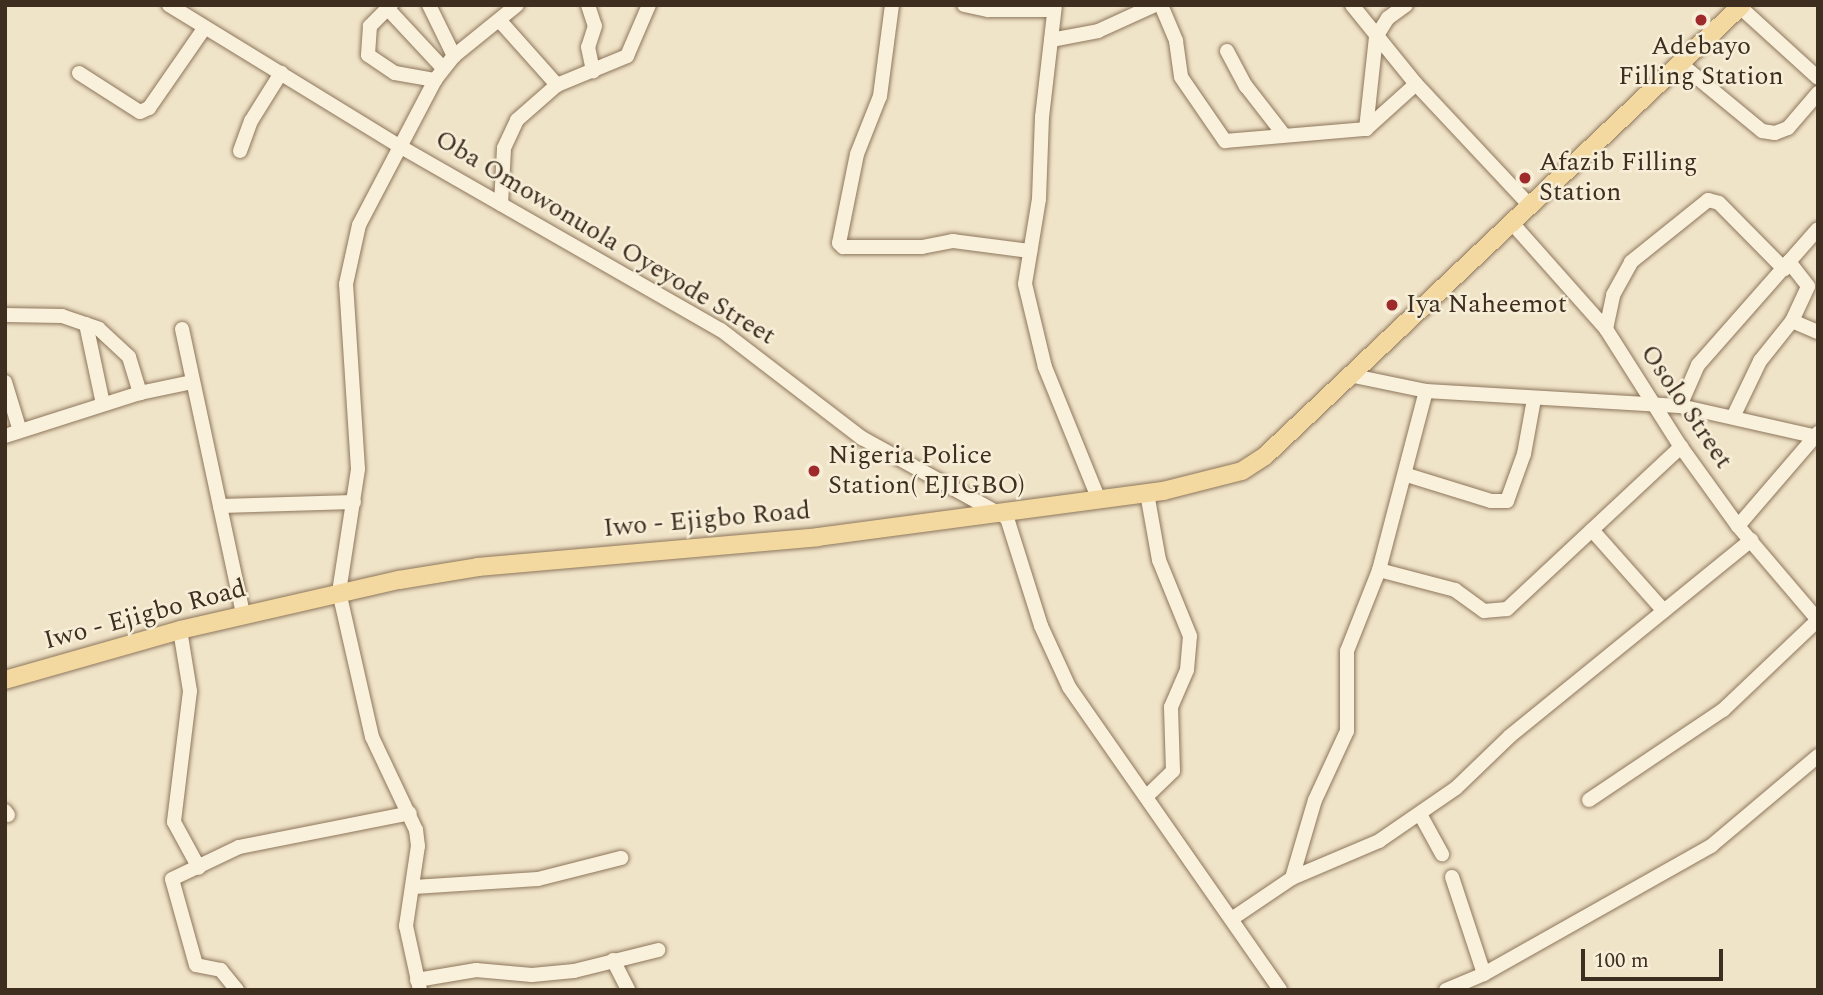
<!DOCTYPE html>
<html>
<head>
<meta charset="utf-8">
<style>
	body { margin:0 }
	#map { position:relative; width:1823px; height:995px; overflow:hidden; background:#f0e4c8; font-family:Spectral,serif }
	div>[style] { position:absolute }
	.roads { filter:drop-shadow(0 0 2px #8d765c) drop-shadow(0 0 2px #8d765c) }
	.minor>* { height:14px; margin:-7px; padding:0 7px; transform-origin:7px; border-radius:7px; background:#faf1dc }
	.major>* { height:18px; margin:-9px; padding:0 9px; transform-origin:9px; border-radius:9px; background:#f3d9a0 }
	.dots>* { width:19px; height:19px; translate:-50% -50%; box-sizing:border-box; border:4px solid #f7eed8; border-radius:50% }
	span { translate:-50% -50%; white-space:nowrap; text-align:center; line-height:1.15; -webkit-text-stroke:5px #f7eed8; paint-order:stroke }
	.poi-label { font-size:26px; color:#3d2e20 }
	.left { translate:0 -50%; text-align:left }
	.street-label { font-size:26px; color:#3d2e20 }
	.frame { position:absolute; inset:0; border:7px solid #3d2e20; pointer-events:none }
	.scale { position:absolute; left:1581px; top:949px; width:142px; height:32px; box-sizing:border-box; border:4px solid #3d2e20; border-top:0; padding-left:9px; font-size:21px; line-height:24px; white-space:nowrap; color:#3d2e20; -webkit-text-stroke:5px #f7eed8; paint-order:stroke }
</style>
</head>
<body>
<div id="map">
	<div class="roads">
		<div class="minor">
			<div style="left:169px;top:5px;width:272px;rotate:31.5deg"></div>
			<div style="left:401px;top:147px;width:369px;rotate:29.8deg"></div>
			<div style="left:721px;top:330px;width:178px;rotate:37.5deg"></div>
			<div style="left:862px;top:438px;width:166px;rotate:28.9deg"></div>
			<div style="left:1007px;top:518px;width:113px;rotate:72.5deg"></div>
			<div style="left:1041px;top:626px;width:67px;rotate:65.3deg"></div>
			<div style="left:1069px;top:687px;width:369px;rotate:55.1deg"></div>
			<div style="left:391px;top:5px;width:30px;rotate:135deg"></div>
			<div style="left:370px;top:26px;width:29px;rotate:94deg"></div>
			<div style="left:368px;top:55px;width:32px;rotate:34deg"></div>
			<div style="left:395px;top:73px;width:41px;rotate:9.9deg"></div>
			<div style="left:429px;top:5px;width:57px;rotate:63.9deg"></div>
			<div style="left:588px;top:5px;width:22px;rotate:72deg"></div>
			<div style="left:595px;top:26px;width:22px;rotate:108deg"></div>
			<div style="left:588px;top:47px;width:25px;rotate:78deg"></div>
			<div style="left:892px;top:5px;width:92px;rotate:97.5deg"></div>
			<div style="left:880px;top:96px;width:62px;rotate:111.6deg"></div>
			<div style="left:857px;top:154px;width:91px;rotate:101.4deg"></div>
			<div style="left:839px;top:243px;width:6px;rotate:45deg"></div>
			<div style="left:843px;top:247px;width:79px"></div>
			<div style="left:922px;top:247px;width:32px;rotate:-11deg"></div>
			<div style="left:953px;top:241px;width:78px;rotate:7.4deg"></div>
			<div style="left:964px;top:5px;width:25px;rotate:12deg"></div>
			<div style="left:988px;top:10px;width:66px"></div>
			<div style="left:1055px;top:5px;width:113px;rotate:96.6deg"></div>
			<div style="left:1042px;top:117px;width:82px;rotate:92.1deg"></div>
			<div style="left:1039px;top:199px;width:86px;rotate:99.4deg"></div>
			<div style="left:1025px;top:284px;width:85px;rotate:76.5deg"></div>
			<div style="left:1045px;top:367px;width:144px;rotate:67.9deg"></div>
			<div style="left:1161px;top:5px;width:39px;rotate:67deg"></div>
			<div style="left:1176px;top:41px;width:36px;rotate:82deg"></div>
			<div style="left:1181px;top:77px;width:78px;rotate:55.5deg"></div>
			<div style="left:1225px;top:141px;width:142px;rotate:-4.9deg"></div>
			<div style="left:1366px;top:129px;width:67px;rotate:-42deg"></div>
			<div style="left:1352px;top:5px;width:102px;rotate:51deg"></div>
			<div style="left:1416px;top:84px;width:167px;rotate:46.9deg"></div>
			<div style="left:1740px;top:7px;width:105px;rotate:42.3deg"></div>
			<div style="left:387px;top:8px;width:82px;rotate:47deg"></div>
			<div style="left:500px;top:21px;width:86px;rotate:48.3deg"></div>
			<div style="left:1051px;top:40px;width:48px;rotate:-10.8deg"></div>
			<div style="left:1098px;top:31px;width:63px;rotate:-24.5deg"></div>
			<div style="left:1227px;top:51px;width:40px;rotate:62deg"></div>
			<div style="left:1246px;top:86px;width:62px;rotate:52.2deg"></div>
			<div style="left:1682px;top:65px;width:104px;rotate:39.5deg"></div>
			<div style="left:1762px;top:131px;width:13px;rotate:9deg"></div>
			<div style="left:1775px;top:133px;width:14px;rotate:-21deg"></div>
			<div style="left:1788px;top:128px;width:46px;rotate:-49.4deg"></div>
			<div style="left:79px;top:73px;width:72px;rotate:32.6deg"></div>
			<div style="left:140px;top:112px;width:10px;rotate:-24deg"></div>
			<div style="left:149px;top:108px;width:98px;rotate:-55.3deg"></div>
			<div style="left:1366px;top:129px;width:93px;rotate:-83.8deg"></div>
			<div style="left:1376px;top:37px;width:22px;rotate:-58deg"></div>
			<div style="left:1388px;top:18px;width:22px;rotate:-36deg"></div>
			<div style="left:240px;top:151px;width:32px;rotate:-70deg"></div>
			<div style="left:251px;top:121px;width:57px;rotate:-58deg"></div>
			<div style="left:501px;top:204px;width:56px;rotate:-86.9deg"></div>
			<div style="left:504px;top:148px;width:31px;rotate:-65deg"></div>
			<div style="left:517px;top:120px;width:53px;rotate:-41.2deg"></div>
			<div style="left:557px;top:85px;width:76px;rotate:-22.5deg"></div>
			<div style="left:627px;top:56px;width:56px;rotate:-66.7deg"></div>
			<div style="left:1512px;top:223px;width:142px;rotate:48.4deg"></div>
			<div style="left:1606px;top:329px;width:140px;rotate:57.6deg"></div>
			<div style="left:1681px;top:447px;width:97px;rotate:54.2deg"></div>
			<div style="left:1738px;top:526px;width:123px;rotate:49.6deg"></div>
			<div style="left:5px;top:315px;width:57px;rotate:1deg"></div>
			<div style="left:62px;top:316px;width:39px;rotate:19deg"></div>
			<div style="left:99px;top:329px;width:41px;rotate:43deg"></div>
			<div style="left:129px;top:357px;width:38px;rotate:73deg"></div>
			<div style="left:1792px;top:321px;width:28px;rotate:23deg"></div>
			<div style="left:86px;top:324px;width:82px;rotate:78deg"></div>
			<div style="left:182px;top:329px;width:291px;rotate:77.9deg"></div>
			<div style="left:1606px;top:329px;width:35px;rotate:-78deg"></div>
			<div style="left:1613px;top:295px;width:38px;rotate:-61deg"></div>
			<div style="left:1631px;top:262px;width:99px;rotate:-38.8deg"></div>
			<div style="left:1708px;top:200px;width:11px;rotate:15deg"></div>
			<div style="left:1719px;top:203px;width:93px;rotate:45.4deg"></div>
			<div style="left:1349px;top:375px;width:79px;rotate:11.7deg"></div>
			<div style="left:1426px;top:391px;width:254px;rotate:3.4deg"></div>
			<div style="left:1680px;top:406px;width:141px;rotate:12.7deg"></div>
			<div style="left:5px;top:382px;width:51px;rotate:73deg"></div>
			<div style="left:1680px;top:406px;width:45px;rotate:-66.3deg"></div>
			<div style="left:1698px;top:365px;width:181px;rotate:-48.6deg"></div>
			<div style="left:1734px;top:415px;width:60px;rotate:-64.3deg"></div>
			<div style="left:1760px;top:361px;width:51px;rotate:-51.3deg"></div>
			<div style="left:1792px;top:321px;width:38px;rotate:-65deg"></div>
			<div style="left:1808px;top:286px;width:31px;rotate:-128deg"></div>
			<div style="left:5px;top:436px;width:142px;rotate:-17.7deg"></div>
			<div style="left:140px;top:393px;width:53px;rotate:-11.9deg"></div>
			<div style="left:1407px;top:475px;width:88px;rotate:17.2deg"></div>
			<div style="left:1491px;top:501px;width:16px"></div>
			<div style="left:1507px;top:501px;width:50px;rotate:-70.1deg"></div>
			<div style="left:1524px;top:454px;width:56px;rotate:-79.7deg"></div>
			<div style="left:220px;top:506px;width:134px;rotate:-1.7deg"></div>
			<div style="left:1738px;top:526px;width:123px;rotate:-49.3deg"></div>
			<div style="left:1592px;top:530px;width:108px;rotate:48.4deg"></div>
			<div style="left:1379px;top:570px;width:79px;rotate:14.7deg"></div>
			<div style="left:1455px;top:590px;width:36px;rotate:36deg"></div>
			<div style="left:1484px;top:611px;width:23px;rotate:-5deg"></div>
			<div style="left:1507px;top:609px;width:238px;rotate:-43deg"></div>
			<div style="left:180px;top:630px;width:62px;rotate:80.7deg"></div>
			<div style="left:190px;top:691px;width:132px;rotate:97deg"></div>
			<div style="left:174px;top:822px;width:52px;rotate:61.5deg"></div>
			<div style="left:1147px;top:796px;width:36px;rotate:-44deg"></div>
			<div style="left:1173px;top:771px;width:64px;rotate:-91.8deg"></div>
			<div style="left:1171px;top:707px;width:40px;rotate:-66.6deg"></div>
			<div style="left:1187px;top:670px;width:34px;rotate:-85deg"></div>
			<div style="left:1190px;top:636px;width:82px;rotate:-112.2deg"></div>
			<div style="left:1159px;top:560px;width:68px;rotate:-100.2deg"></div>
			<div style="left:1589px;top:800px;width:161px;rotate:-33.9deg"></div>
			<div style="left:1723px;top:710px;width:131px;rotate:-43.5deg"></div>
			<div style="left:5px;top:811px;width:5px;rotate:53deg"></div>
			<div style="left:1420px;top:814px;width:46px;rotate:61.2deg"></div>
			<div style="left:1452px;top:877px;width:102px;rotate:71.7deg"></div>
			<div style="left:1292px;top:878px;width:81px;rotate:-73.6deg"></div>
			<div style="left:1315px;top:800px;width:76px;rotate:-65.1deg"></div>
			<div style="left:1347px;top:731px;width:80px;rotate:-90deg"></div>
			<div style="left:1347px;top:651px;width:87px;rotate:-68.4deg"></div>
			<div style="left:1379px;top:570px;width:185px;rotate:-75.3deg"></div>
			<div style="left:414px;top:887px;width:124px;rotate:-3.7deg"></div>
			<div style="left:538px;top:879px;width:86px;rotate:-14.2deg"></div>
			<div style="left:1233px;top:918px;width:71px;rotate:-34.1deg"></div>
			<div style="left:1292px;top:878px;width:95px;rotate:-23deg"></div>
			<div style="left:1379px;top:841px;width:93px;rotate:-34.5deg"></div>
			<div style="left:1456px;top:788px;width:75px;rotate:-43.9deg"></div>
			<div style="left:1510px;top:736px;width:311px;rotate:-39.1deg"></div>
			<div style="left:613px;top:960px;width:34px;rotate:63deg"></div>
			<div style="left:417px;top:980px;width:60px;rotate:-9.6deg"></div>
			<div style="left:476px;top:970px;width:56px;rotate:5.1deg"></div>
			<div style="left:532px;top:975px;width:42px;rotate:-5.4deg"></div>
			<div style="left:574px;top:971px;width:87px;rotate:-14deg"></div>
			<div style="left:237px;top:990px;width:26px;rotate:-129deg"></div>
			<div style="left:221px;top:970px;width:25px;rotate:-169deg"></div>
			<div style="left:196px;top:965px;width:89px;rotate:-105.6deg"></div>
			<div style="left:172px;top:879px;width:74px;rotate:-25.5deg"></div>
			<div style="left:239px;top:847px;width:174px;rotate:-11.2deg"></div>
			<div style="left:420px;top:990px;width:66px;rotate:-102.3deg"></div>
			<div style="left:406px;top:926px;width:81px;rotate:-81.5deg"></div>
			<div style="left:418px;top:846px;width:16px;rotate:-97deg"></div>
			<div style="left:416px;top:830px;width:103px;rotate:-115.3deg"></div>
			<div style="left:372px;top:737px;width:149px;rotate:-102.8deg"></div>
			<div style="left:339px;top:592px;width:124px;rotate:-81.2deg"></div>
			<div style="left:358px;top:469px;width:185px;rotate:-93.7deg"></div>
			<div style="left:346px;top:284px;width:60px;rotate:-77.6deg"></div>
			<div style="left:359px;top:225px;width:164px;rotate:-62.3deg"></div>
			<div style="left:435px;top:80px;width:31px;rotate:-52deg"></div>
			<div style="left:454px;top:56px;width:81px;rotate:-39deg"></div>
			<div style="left:1446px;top:990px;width:41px;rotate:-22.8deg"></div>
			<div style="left:1484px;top:974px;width:261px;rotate:-29.4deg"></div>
			<div style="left:1711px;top:846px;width:140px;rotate:-40.1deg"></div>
		</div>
		<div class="major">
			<div style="left:5px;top:680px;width:182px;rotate:-15.9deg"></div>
			<div style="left:180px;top:630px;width:225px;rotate:-12.9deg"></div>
			<div style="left:399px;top:580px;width:80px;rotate:-9.3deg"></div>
			<div style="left:478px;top:567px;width:341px;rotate:-5deg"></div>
			<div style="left:818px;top:537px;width:348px;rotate:-7.6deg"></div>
			<div style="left:1163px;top:491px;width:81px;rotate:-14.2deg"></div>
			<div style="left:1242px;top:471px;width:27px;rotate:-33deg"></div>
			<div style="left:1265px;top:456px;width:656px;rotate:-43.4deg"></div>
		</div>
	</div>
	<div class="dots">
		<div style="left:1701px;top:20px;background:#9e2a2b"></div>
		<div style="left:1525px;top:178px;background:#9e2a2b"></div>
		<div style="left:1392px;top:305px;background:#9e2a2b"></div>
		<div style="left:814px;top:471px;background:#9e2a2b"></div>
	</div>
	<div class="poi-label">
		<span style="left:1701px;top:62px">Adebayo<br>Filling Station</span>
		<span class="left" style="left:1539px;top:178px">Afazib Filling<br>Station</span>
		<span class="left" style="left:1406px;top:305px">Iya Naheemot</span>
		<span class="left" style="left:828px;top:471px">Nigeria Police<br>Station( EJIGBO)</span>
	</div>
	<div class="street-label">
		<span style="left:605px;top:238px;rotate:31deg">Oba Omowonuola Oyeyode Street</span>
		<span style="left:1686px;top:407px;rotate:56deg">Osolo Street</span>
		<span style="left:707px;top:520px;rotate:-5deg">Iwo - Ejigbo Road</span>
		<span style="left:145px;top:615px;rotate:-15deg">Iwo - Ejigbo Road</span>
	</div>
	<div class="frame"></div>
	<div class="scale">100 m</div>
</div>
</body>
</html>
